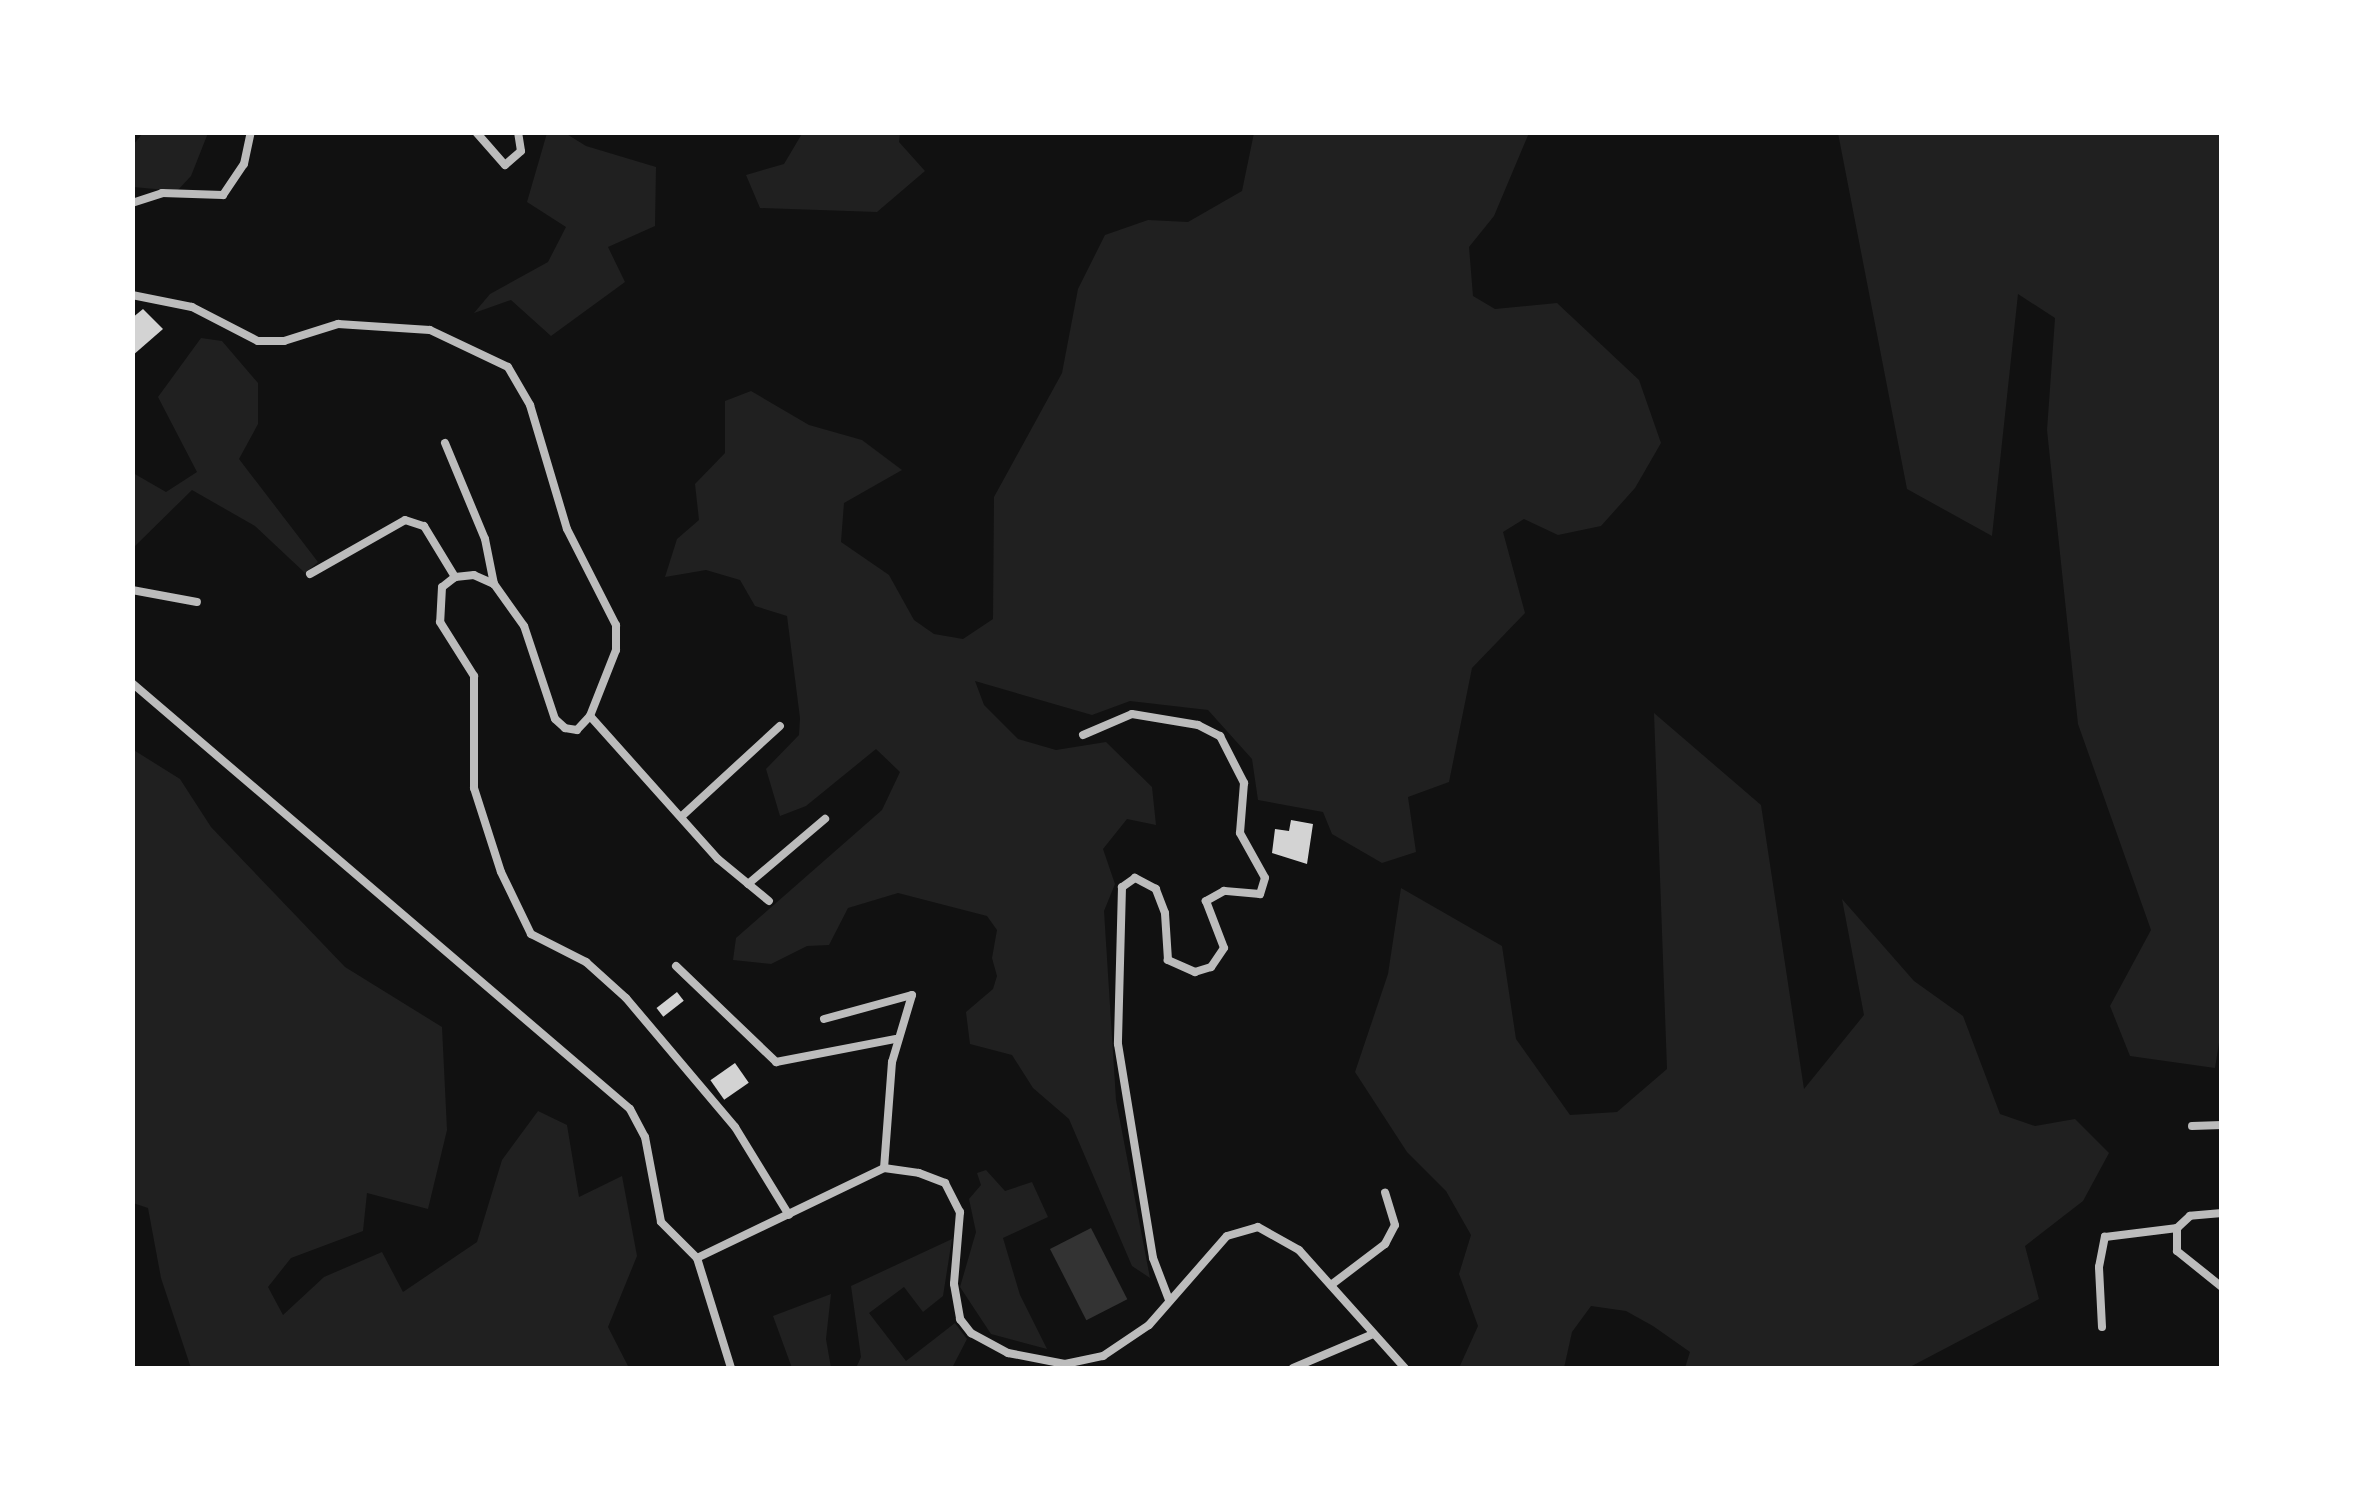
<!DOCTYPE html>
<html>
<head>
<meta charset="utf-8">
<style>
	body { margin:0 }
	#map { position:relative; width:2354px; height:1501px; overflow:hidden; background:#111; font-family:"Titillium Web",sans-serif }
	div>[style] { position:absolute }
	.green>* { inset:0; background:#202020 }
	.water>* { inset:0; background:#333; transform-origin:0 0 }
	.building>* { inset:0; background:#d3d3d3; transform-origin:0 0 }
	.minor>* { height:8px; margin:-4px; padding:0 4px; transform-origin:4px; border-radius:4px; background:#bcbcbc }
	span { translate:-50% -50%; white-space:nowrap; text-align:center; line-height:1.15; -webkit-text-stroke:8px #fff; paint-order:stroke }
	.frame { position:absolute; inset:0; border:135px solid #fff; pointer-events:none }
</style>
</head>
<body>
<div id="map">
	<div class="green">
		<div style="clip-path:polygon(803px 132px,900px 133px,899px 142px,925px 171px,877px 212px,760px 208px,746px 175px,784px 164px)"></div>
		<div style="clip-path:polygon(143px 133px,208px 133px,191px 176px,177px 191px,133px 187px,133px 145px)"></div>
		<div style="clip-path:polygon(547px 133px,565px 133px,586px 146px,656px 167px,655px 226px,608px 247px,625px 282px,551px 336px,511px 300px,474px 313px,490px 294px,548px 262px,566px 227px,527px 202px)"></div>
		<div style="clip-path:polygon(1254px 133px,1529px 133px,1494px 216px,1469px 247px,1473px 296px,1495px 309px,1557px 303px,1639px 380px,1661px 443px,1635px 488px,1601px 526px,1558px 535px,1524px 519px,1503px 532px,1525px 613px,1472px 668px,1449px 782px,1408px 797px,1416px 852px,1382px 863px,1332px 834px,1323px 812px,1258px 800px,1252px 759px,1208px 710px,1130px 701px,1092px 715px,975px 681px,984px 705px,1018px 739px,1056px 750px,1106px 742px,1152px 787px,1156px 825px,1127px 819px,1103px 849px,1115px 884px,1104px 911px,1116px 1100px,1150px 1278px,1132px 1266px,1069px 1119px,1033px 1088px,1012px 1055px,970px 1044px,966px 1012px,993px 989px,997px 976px,992px 958px,997px 930px,987px 916px,898px 893px,848px 908px,829px 945px,807px 946px,771px 964px,733px 960px,736px 938px,882px 810px,900px 772px,876px 749px,806px 806px,780px 816px,766px 769px,799px 735px,800px 718px,787px 616px,755px 606px,740px 580px,706px 570px,665px 577px,677px 539px,699px 520px,695px 484px,725px 453px,725px 401px,751px 391px,809px 425px,862px 440px,902px 470px,844px 503px,841px 542px,889px 575px,914px 620px,934px 634px,963px 639px,993px 619px,994px 497px,1062px 373px,1078px 289px,1105px 235px,1148px 220px,1188px 222px,1242px 191px)"></div>
		<div style="clip-path:polygon(1838px 133px,2221px 133px,2222px 1024px,2215px 1068px,2130px 1056px,2110px 1006px,2151px 930px,2078px 724px,2047px 430px,2055px 318px,2018px 294px,1992px 536px,1907px 489px)"></div>
		<div style="clip-path:polygon(201px 338px,222px 341px,258px 383px,258px 424px,239px 459px,318px 562px,305px 573px,255px 526px,192px 490px,133px 548px,133px 473px,166px 492px,197px 472px,158px 397px)"></div>
		<div style="clip-path:polygon(1654px 713px,1761px 805px,1804px 1089px,1864px 1015px,1842px 899px,1914px 981px,1963px 1016px,2000px 1114px,2035px 1126px,2075px 1119px,2109px 1153px,2083px 1201px,2025px 1246px,2039px 1299px,1908px 1368px,1685px 1368px,1690px 1352px,1653px 1326px,1626px 1311px,1591px 1306px,1572px 1332px,1564px 1368px,1459px 1368px,1478px 1326px,1459px 1274px,1471px 1235px,1446px 1191px,1407px 1152px,1355px 1072px,1388px 974px,1401px 888px,1502px 946px,1516px 1039px,1570px 1115px,1617px 1112px,1667px 1069px)"></div>
		<div style="clip-path:polygon(132px 749px,180px 779px,211px 827px,345px 967px,442px 1027px,447px 1130px,428px 1209px,367px 1193px,363px 1231px,291px 1258px,268px 1287px,283px 1315px,324px 1277px,382px 1252px,403px 1292px,477px 1242px,502px 1160px,538px 1111px,567px 1125px,579px 1197px,622px 1176px,637px 1256px,608px 1327px,629px 1368px,191px 1368px,161px 1278px,148px 1208px,133px 1203px)"></div>
		<div style="clip-path:polygon(986px 1170px,1005px 1191px,1032px 1182px,1048px 1217px,1003px 1238px,1020px 1295px,1047px 1349px,991px 1334px,960px 1287px,976px 1232px,969px 1199px,981px 1185px,977px 1173px)"></div>
		<div style="clip-path:polygon(952px 1239px,943px 1296px,923px 1312px,904px 1287px,869px 1313px,906px 1361px,955px 1323px,967px 1339px,952px 1368px,856px 1368px,861px 1357px,851px 1286px)"></div>
		<div style="clip-path:polygon(831px 1294px,826px 1339px,831px 1368px,792px 1368px,773px 1316px)"></div>
	</div>
	<div class="water">
		<div style="left:1091px;top:1228px;width:80px;height:46px;rotate:63deg"></div>
	</div>
	<div class="building">
		<div style="clip-path:polygon(143px 309px,163px 329px,132px 356px,132px 318px)"></div>
		<div style="clip-path:polygon(1291px 820px,1313px 824px,1307px 864px,1272px 853px,1275px 829px,1289px 831px)"></div>
		<div style="left:677px;top:992px;width:11px;height:26px;rotate:52deg"></div>
		<div style="left:735px;top:1063px;width:24px;height:30px;rotate:55deg"></div>
	</div>
	<div class="minor">
		<div style="left:476px;top:132px;width:44px;rotate:48.7deg"></div>
		<div style="left:505px;top:165px;width:21px;rotate:-41deg"></div>
		<div style="left:521px;top:151px;width:19px;rotate:-99deg"></div>
		<div style="left:132px;top:203px;width:32px;rotate:-18deg"></div>
		<div style="left:162px;top:193px;width:61px;rotate:1.9deg"></div>
		<div style="left:223px;top:195px;width:37px;rotate:-56deg"></div>
		<div style="left:244px;top:164px;width:33px;rotate:-78deg"></div>
		<div style="left:132px;top:295px;width:61px;rotate:11.3deg"></div>
		<div style="left:192px;top:307px;width:74px;rotate:27.3deg"></div>
		<div style="left:258px;top:341px;width:26px"></div>
		<div style="left:284px;top:341px;width:57px;rotate:-17.5deg"></div>
		<div style="left:338px;top:324px;width:92px;rotate:3.7deg"></div>
		<div style="left:430px;top:330px;width:86px;rotate:25.4deg"></div>
		<div style="left:508px;top:367px;width:44px;rotate:59.9deg"></div>
		<div style="left:530px;top:405px;width:129px;rotate:73.4deg"></div>
		<div style="left:567px;top:529px;width:108px;rotate:63deg"></div>
		<div style="left:616px;top:625px;width:25px;rotate:90deg"></div>
		<div style="left:616px;top:650px;width:71px;rotate:111.5deg"></div>
		<div style="left:590px;top:716px;width:19px;rotate:133deg"></div>
		<div style="left:577px;top:730px;width:12px;rotate:-171deg"></div>
		<div style="left:565px;top:728px;width:13px;rotate:-138deg"></div>
		<div style="left:555px;top:719px;width:98px;rotate:-108.4deg"></div>
		<div style="left:524px;top:626px;width:52px;rotate:-125.5deg"></div>
		<div style="left:494px;top:584px;width:22px;rotate:-156deg"></div>
		<div style="left:474px;top:575px;width:19px;rotate:174deg"></div>
		<div style="left:455px;top:577px;width:16px;rotate:142deg"></div>
		<div style="left:442px;top:587px;width:35px;rotate:93deg"></div>
		<div style="left:440px;top:622px;width:64px;rotate:57.8deg"></div>
		<div style="left:474px;top:676px;width:112px;rotate:90deg"></div>
		<div style="left:474px;top:788px;width:88px;rotate:72.2deg"></div>
		<div style="left:501px;top:872px;width:69px;rotate:64.2deg"></div>
		<div style="left:531px;top:934px;width:62px;rotate:27deg"></div>
		<div style="left:586px;top:962px;width:54px;rotate:42deg"></div>
		<div style="left:626px;top:998px;width:169px;rotate:49.8deg"></div>
		<div style="left:735px;top:1127px;width:103px;rotate:58.5deg"></div>
		<div style="left:445px;top:443px;width:104px;rotate:67.4deg"></div>
		<div style="left:485px;top:539px;width:46px;rotate:78.7deg"></div>
		<div style="left:310px;top:574px;width:109px;rotate:-29.6deg"></div>
		<div style="left:405px;top:520px;width:20px;rotate:18deg"></div>
		<div style="left:424px;top:526px;width:60px;rotate:58.7deg"></div>
		<div style="left:132px;top:590px;width:66px;rotate:10.5deg"></div>
		<div style="left:132px;top:683px;width:655px;rotate:40.54deg"></div>
		<div style="left:630px;top:1109px;width:32px;rotate:62deg"></div>
		<div style="left:645px;top:1137px;width:86px;rotate:79.3deg"></div>
		<div style="left:661px;top:1222px;width:51px;rotate:45deg"></div>
		<div style="left:590px;top:716px;width:192px;rotate:48.2deg"></div>
		<div style="left:718px;top:859px;width:66px;rotate:39.5deg"></div>
		<div style="left:1083px;top:735px;width:53px;rotate:-23.2deg"></div>
		<div style="left:1132px;top:714px;width:67px;rotate:9.5deg"></div>
		<div style="left:1198px;top:725px;width:25px;rotate:27deg"></div>
		<div style="left:1220px;top:736px;width:53px;rotate:62.9deg"></div>
		<div style="left:1244px;top:783px;width:50px;rotate:94.6deg"></div>
		<div style="left:1240px;top:833px;width:51px;rotate:60.9deg"></div>
		<div style="left:1265px;top:878px;width:17px;rotate:107deg"></div>
		<div style="left:1260px;top:894px;width:36px;rotate:-175deg"></div>
		<div style="left:1224px;top:891px;width:21px;rotate:151deg"></div>
		<div style="left:1206px;top:901px;width:50px;rotate:69deg"></div>
		<div style="left:1224px;top:948px;width:23px;rotate:124deg"></div>
		<div style="left:1211px;top:967px;width:17px;rotate:163deg"></div>
		<div style="left:1195px;top:972px;width:30px;rotate:-156deg"></div>
		<div style="left:1168px;top:960px;width:47px;rotate:-93.7deg"></div>
		<div style="left:1165px;top:913px;width:26px;rotate:-111deg"></div>
		<div style="left:1156px;top:889px;width:24px;rotate:-152deg"></div>
		<div style="left:1135px;top:878px;width:16px;rotate:145deg"></div>
		<div style="left:1122px;top:887px;width:157px;rotate:91.5deg"></div>
		<div style="left:1118px;top:1044px;width:217px;rotate:80.7deg"></div>
		<div style="left:1153px;top:1258px;width:45px;rotate:69.1deg"></div>
		<div style="left:682px;top:816px;width:133px;rotate:-42.6deg"></div>
		<div style="left:748px;top:884px;width:101px;rotate:-40.2deg"></div>
		<div style="left:676px;top:966px;width:139px;rotate:43.8deg"></div>
		<div style="left:776px;top:1062px;width:122px;rotate:-10.9deg"></div>
		<div style="left:824px;top:1019px;width:91px;rotate:-15.3deg"></div>
		<div style="left:912px;top:995px;width:70px;rotate:106.6deg"></div>
		<div style="left:892px;top:1062px;width:106px;rotate:94.3deg"></div>
		<div style="left:2192px;top:1126px;width:30px;rotate:-2deg"></div>
		<div style="left:2222px;top:1213px;width:32px;rotate:175deg"></div>
		<div style="left:2190px;top:1216px;width:18px;rotate:137deg"></div>
		<div style="left:2177px;top:1228px;width:23px;rotate:90deg"></div>
		<div style="left:2177px;top:1251px;width:58px;rotate:38.7deg"></div>
		<div style="left:697px;top:1258px;width:208px;rotate:-25.7deg"></div>
		<div style="left:884px;top:1168px;width:35px;rotate:8deg"></div>
		<div style="left:919px;top:1173px;width:28px;rotate:21deg"></div>
		<div style="left:945px;top:1183px;width:33px;rotate:63deg"></div>
		<div style="left:960px;top:1212px;width:72px;rotate:94.8deg"></div>
		<div style="left:954px;top:1284px;width:36px;rotate:80deg"></div>
		<div style="left:960px;top:1319px;width:18px;rotate:52deg"></div>
		<div style="left:971px;top:1333px;width:42px;rotate:28.4deg"></div>
		<div style="left:1008px;top:1353px;width:58px;rotate:10.9deg"></div>
		<div style="left:1065px;top:1364px;width:39px;rotate:-12deg"></div>
		<div style="left:1103px;top:1356px;width:55px;rotate:-34deg"></div>
		<div style="left:1149px;top:1325px;width:118px;rotate:-48.8deg"></div>
		<div style="left:1227px;top:1236px;width:32px;rotate:-16deg"></div>
		<div style="left:1258px;top:1227px;width:47px;rotate:29.3deg"></div>
		<div style="left:1299px;top:1250px;width:159px;rotate:48.1deg"></div>
		<div style="left:697px;top:1258px;width:115px;rotate:72.8deg"></div>
		<div style="left:1331px;top:1285px;width:68px;rotate:-37.2deg"></div>
		<div style="left:1385px;top:1244px;width:21px;rotate:-62deg"></div>
		<div style="left:1395px;top:1225px;width:34px;rotate:-107deg"></div>
		<div style="left:2102px;top:1327px;width:60px;rotate:-92.9deg"></div>
		<div style="left:2099px;top:1267px;width:31px;rotate:-79deg"></div>
		<div style="left:2105px;top:1237px;width:73px;rotate:-7.1deg"></div>
		<div style="left:1293px;top:1368px;width:87px;rotate:-23deg"></div>
	</div>
	<div class="frame"></div>
</div>
</body>
</html>
